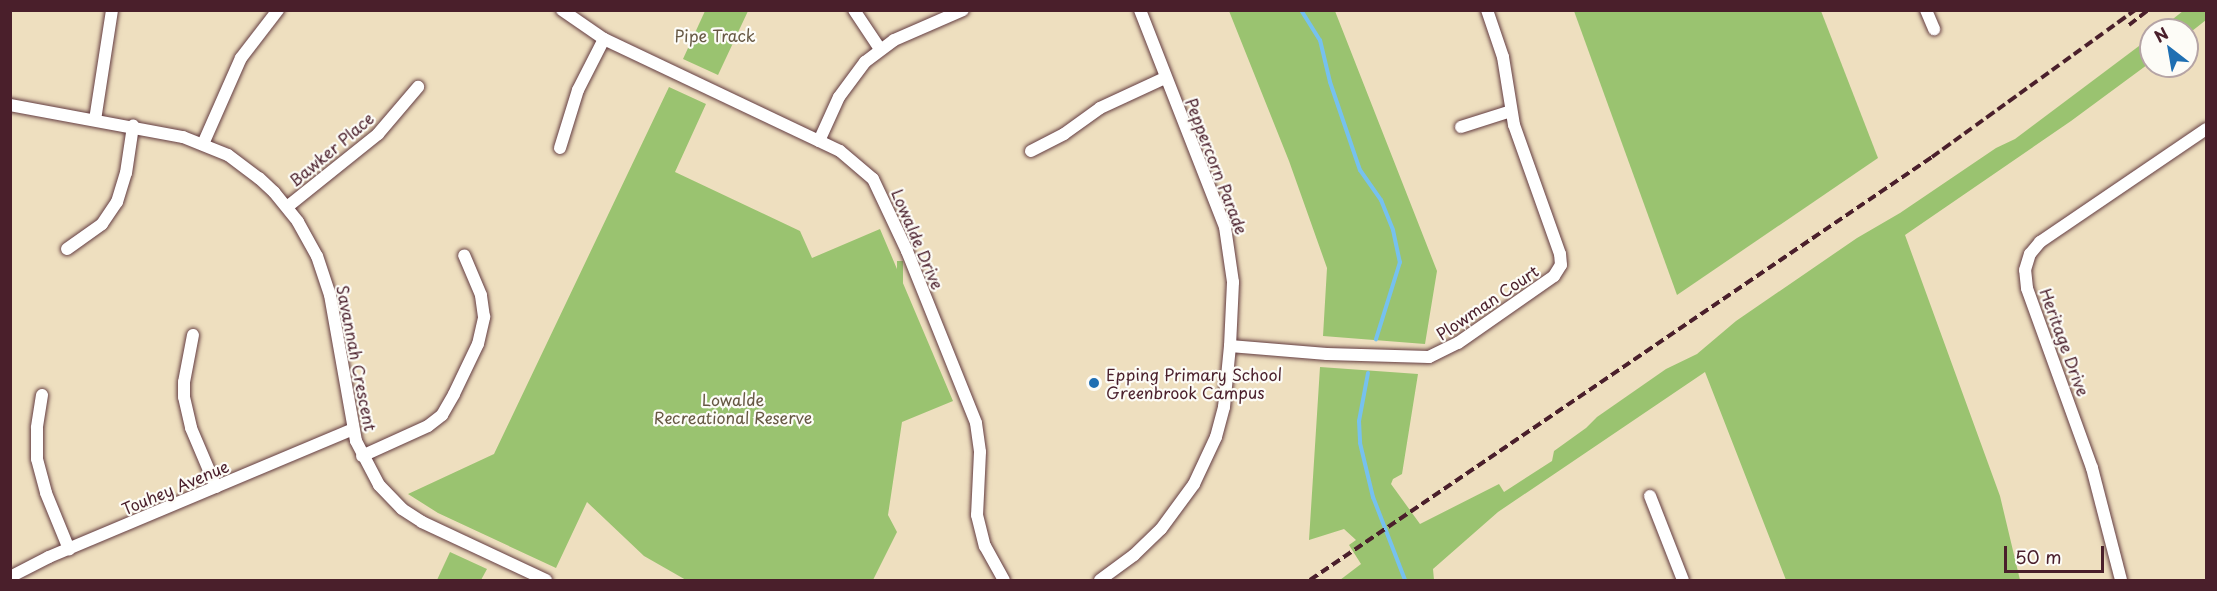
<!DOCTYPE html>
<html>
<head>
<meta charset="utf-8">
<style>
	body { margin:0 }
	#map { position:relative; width:2217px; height:591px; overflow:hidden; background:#eedfbf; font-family:"Playpen Sans",sans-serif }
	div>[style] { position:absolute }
	.green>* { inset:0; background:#9ac370; transform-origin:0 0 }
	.stream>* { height:4px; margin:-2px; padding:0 2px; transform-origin:2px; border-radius:2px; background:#76c1ef }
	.roads { filter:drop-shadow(0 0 2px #633c41) drop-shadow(0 0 2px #633c41) }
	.street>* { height:12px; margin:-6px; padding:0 6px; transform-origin:6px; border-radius:6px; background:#fff }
	.rail>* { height:4px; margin-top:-2px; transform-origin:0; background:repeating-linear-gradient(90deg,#4a1f2b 0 9px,transparent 0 13.5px) }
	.dots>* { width:16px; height:16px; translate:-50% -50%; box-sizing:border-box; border:3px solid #fdfcf7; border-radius:50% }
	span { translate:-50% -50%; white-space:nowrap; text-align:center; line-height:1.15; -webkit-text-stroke:4.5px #fdfcf7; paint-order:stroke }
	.park-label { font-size:16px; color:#665843 }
	.street-label { font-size:16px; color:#4a1f2b }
	.poi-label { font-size:16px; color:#4a1f2b }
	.left { translate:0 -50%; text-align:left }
	.frame { position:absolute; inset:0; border:12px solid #4a1f2b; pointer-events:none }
	.north { position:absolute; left:2139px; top:18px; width:60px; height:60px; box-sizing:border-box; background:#fdfcf7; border:2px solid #b5a4a5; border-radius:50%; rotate:329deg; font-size:16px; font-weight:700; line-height:24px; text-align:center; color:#4a1f2b }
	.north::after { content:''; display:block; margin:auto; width:21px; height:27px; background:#1f6fb2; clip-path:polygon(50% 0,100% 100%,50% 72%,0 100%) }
	.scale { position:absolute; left:2004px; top:546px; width:100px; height:27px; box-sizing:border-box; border:3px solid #4a1f2b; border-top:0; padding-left:8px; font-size:18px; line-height:21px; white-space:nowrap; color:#4a1f2b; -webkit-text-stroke:4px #fdfcf7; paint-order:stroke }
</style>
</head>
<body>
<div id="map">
	<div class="green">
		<div style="clip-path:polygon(705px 11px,748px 11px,718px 75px,683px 59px)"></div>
		<div style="clip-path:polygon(1229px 11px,1335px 11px,1437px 271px,1425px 344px,1323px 336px,1327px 268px,1289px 161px)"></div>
		<div style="clip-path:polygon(1574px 11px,1821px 11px,1878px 158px,1677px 295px)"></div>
		<div style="clip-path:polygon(2183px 11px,2206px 11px,2206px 20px,2187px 35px,2187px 30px,2159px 30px)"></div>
		<div style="clip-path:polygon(2151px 37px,2151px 62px,2071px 121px,1905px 235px,2000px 496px,2020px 580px,1786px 580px,1705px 372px,1498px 512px,1433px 569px,1434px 580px,1340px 580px,1361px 564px,1349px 545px,1356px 540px,1344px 529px,1309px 540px,1320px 367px,1418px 374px,1402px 474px,1393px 479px,1391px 484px,1420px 524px,1499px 484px,1504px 492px,1552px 461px,1554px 451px,1586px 428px,1597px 417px,1666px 369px,1697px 354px,1736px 321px,1857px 238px,1900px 213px,1996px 148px,2015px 139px)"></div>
		<div style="clip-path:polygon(669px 87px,706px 104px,675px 172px,800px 231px,812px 258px,880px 229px,953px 401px,902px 422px,888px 515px,897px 532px,873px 580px,686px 580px,644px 556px,587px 502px,556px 568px,438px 513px,408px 494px,494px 454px)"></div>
		<div style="left:897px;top:261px;width:6px;height:39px"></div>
		<div style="clip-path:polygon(450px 552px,487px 569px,481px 580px,437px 580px)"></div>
	</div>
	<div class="stream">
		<div style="left:1301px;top:10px;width:36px;rotate:58deg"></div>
		<div style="left:1320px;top:40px;width:43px;rotate:76.6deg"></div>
		<div style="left:1330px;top:82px;width:93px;rotate:71.2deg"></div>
		<div style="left:1360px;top:170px;width:37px;rotate:55deg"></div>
		<div style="left:1381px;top:200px;width:32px;rotate:68deg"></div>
		<div style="left:1393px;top:230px;width:33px;rotate:78deg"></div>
		<div style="left:1400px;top:262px;width:81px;rotate:107.3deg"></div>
		<div style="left:1368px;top:373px;width:49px;rotate:100.6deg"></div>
		<div style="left:1359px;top:421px;width:22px;rotate:87deg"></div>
		<div style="left:1360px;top:443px;width:56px;rotate:76.5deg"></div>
		<div style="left:1373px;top:497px;width:89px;rotate:68.9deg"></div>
	</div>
	<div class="roads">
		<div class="street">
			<div style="left:562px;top:10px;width:51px;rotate:34.6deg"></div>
			<div style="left:604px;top:39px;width:261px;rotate:25.4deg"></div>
			<div style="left:840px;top:151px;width:43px;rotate:40.3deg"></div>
			<div style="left:873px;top:179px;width:80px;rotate:64.7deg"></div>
			<div style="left:907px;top:251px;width:185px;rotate:68.1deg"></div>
			<div style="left:976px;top:423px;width:29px;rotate:82deg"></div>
			<div style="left:980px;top:452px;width:63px;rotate:92.7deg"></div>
			<div style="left:977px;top:515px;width:32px;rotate:76deg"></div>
			<div style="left:985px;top:546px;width:39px;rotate:61deg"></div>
			<div style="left:854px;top:10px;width:47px;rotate:56.3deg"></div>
			<div style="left:1926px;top:10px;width:21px;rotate:67deg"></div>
			<div style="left:10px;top:105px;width:176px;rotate:10.5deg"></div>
			<div style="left:183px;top:137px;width:48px;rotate:21.8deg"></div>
			<div style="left:228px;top:155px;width:39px;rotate:37deg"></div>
			<div style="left:259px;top:178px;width:21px;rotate:43deg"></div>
			<div style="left:274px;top:192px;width:38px;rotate:51deg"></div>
			<div style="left:298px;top:222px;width:39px;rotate:61deg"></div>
			<div style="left:317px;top:256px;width:41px;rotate:71.6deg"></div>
			<div style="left:330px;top:295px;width:148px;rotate:79.9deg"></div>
			<div style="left:356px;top:441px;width:50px;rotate:62.4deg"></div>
			<div style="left:379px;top:485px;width:33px;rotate:46deg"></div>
			<div style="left:402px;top:509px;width:24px;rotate:33deg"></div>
			<div style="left:422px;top:522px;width:137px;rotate:25.1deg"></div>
			<div style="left:95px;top:120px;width:111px;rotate:-81.2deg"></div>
			<div style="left:1461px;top:127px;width:52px;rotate:-17.7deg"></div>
			<div style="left:819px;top:141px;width:48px;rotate:-65.6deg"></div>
			<div style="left:839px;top:97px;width:44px;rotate:-53.4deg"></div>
			<div style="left:865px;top:62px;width:36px;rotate:-37deg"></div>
			<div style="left:894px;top:40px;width:75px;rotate:-23.5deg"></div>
			<div style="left:203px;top:144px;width:94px;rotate:-66.2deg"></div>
			<div style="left:241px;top:58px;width:61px;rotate:-52.4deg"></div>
			<div style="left:560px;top:148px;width:61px;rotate:-72.8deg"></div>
			<div style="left:578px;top:90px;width:57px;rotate:-63deg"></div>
			<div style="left:1031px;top:151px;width:37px;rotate:-27deg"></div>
			<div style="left:1064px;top:134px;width:44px;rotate:-35.8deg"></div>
			<div style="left:1100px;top:108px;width:72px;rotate:-24.8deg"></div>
			<div style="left:287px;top:207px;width:117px;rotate:-38.7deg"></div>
			<div style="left:378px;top:134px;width:62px;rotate:-49.6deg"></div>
			<div style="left:67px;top:249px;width:43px;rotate:-35.5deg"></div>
			<div style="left:102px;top:224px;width:27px;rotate:-56deg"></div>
			<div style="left:117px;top:202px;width:30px;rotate:-73deg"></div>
			<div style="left:126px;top:173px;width:48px;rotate:-81.5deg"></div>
			<div style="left:193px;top:335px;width:48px;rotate:100.8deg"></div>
			<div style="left:184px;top:382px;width:15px;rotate:90deg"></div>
			<div style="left:184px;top:397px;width:32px;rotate:77deg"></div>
			<div style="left:191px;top:428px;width:64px;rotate:67deg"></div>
			<div style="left:1230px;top:346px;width:97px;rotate:4.7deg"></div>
			<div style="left:1327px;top:354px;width:102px;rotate:1.7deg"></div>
			<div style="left:1429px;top:357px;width:32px;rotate:-26deg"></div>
			<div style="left:1458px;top:343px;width:117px;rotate:-34.9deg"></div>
			<div style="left:1554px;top:276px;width:13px;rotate:-58deg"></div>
			<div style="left:1561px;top:265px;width:11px;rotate:-95deg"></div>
			<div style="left:1560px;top:254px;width:137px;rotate:-109.6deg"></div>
			<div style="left:1514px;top:125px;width:69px;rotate:-99.2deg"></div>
			<div style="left:1503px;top:57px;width:50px;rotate:-108.8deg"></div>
			<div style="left:42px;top:395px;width:33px;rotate:99deg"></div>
			<div style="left:37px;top:428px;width:31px;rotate:90deg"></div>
			<div style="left:37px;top:459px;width:35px;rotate:75deg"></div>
			<div style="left:46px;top:493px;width:61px;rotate:67.7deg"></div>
			<div style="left:362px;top:456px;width:72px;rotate:-24.4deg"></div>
			<div style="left:428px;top:426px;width:18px;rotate:-38deg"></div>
			<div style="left:442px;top:415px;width:24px;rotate:-60deg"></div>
			<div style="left:454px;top:394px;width:55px;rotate:-64.4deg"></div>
			<div style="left:478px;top:344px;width:28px;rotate:-77deg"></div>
			<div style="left:484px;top:317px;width:22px;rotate:-98deg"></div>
			<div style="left:481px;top:295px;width:43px;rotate:-113deg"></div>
			<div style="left:1650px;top:496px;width:90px;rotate:68.6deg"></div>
			<div style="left:10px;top:577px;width:44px;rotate:-27.1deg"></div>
			<div style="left:49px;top:557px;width:330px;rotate:-22.8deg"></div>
			<div style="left:1100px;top:580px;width:42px;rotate:-36.3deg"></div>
			<div style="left:1134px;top:555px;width:37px;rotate:-44deg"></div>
			<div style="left:1161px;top:529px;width:56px;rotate:-53.7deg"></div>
			<div style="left:1194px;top:484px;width:52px;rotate:-64.9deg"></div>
			<div style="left:1216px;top:437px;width:31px;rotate:-75deg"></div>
			<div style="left:1224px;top:407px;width:61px;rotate:-84.4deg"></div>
			<div style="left:1230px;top:346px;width:64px;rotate:-87.3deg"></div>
			<div style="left:1233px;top:282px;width:56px;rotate:-98.3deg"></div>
			<div style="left:1225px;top:227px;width:233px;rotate:-111.4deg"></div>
			<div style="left:2121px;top:580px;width:116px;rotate:-104.5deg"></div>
			<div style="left:2092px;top:468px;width:191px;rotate:-109.9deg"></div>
			<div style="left:2027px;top:288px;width:18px;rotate:-96deg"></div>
			<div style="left:2025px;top:270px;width:17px;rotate:-73deg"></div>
			<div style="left:2030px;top:254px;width:16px;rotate:-50deg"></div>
			<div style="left:2040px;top:242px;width:201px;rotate:-34.2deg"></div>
		</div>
	</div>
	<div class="rail">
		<div style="left:2129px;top:25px;width:24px;rotate:-38deg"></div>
		<div style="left:1310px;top:580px;width:752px;rotate:-34.22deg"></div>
		<div style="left:1932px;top:157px;width:251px;rotate:-35.9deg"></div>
	</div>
	<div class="dots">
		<div style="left:1094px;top:383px;background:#1f6fb2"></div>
	</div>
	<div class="park-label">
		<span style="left:715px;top:35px">Pipe Track</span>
		<span style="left:733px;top:408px">Lowalde<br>Recreational Reserve</span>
	</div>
	<div class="street-label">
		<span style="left:331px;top:149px;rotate:-40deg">Bawker Place</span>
		<span style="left:1217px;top:166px;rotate:69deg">Peppercorn Parade</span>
		<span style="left:918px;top:239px;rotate:67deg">Lowalde Drive</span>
		<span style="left:1487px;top:302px;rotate:-34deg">Plowman Court</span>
		<span style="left:2065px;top:342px;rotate:70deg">Heritage Drive</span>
		<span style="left:357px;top:358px;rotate:79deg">Savannah Crescent</span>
		<span style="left:175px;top:487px;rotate:-23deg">Touhey Avenue</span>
	</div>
	<div class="poi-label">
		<span class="left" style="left:1106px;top:383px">Epping Primary School<br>Greenbrook Campus</span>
	</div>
	<div class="frame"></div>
	<div class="north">N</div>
	<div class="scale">50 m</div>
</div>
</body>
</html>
